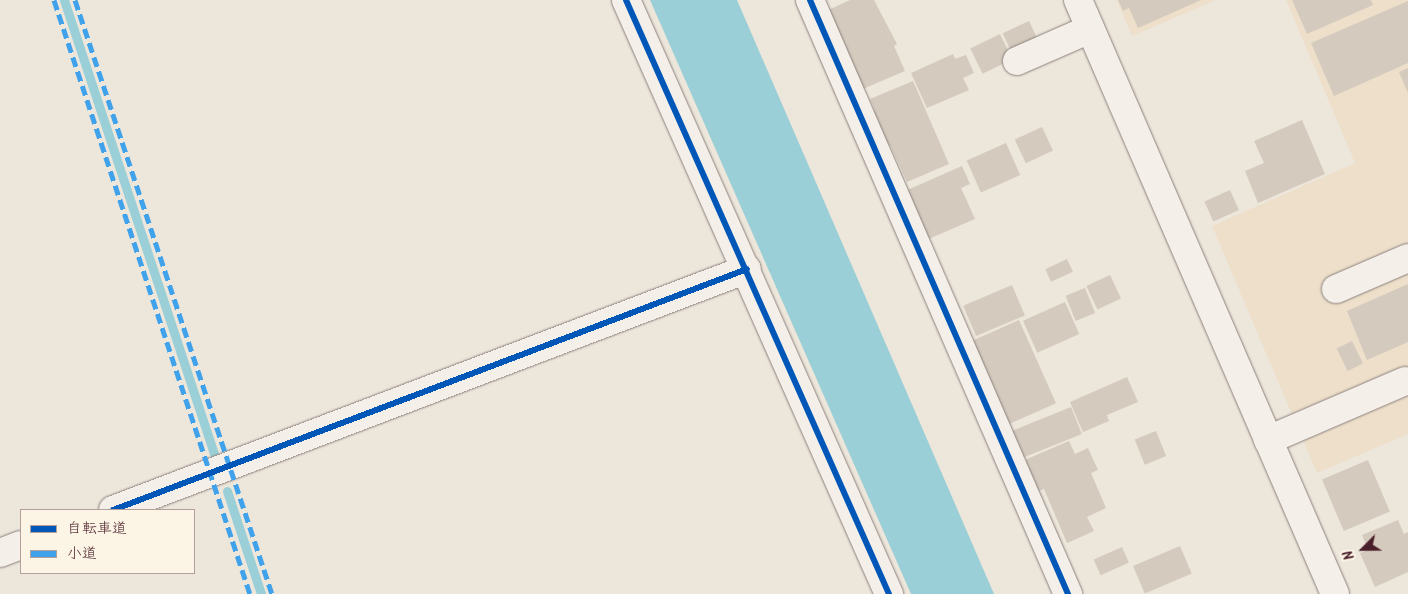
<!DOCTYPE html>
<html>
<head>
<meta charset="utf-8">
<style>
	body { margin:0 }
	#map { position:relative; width:1408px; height:594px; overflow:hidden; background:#ede6db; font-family:Kalam,"Klee One",sans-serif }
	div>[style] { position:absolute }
	.built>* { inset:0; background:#eddfca }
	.water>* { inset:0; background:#9bcfd7 }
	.stream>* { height:9px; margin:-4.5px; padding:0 4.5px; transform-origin:4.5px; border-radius:4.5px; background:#9bcfd7 }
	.building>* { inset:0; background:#d4cabd; transform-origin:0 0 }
	.roads { filter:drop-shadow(0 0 1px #8c807e) drop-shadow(0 0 1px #8c807e) }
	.minor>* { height:28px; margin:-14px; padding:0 14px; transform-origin:14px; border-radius:14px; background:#f4f0e9 }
	.quiet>* { height:5px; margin-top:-2.5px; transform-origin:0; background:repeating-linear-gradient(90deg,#40a2eb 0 10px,transparent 0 15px) }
	.cycleway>* { height:6px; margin:-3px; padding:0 3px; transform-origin:3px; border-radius:3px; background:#0057b8 }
	span { translate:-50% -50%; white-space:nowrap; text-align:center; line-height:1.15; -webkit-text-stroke:4.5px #fcf5e5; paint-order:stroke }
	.legend { position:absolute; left:20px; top:509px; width:175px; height:65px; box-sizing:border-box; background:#fcf5e5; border:1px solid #b59f9b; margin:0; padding:6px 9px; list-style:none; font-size:15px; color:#4a1f2b }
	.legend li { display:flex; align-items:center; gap:10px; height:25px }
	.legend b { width:25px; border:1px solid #b59f9b }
	.north { position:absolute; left:1338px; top:524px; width:50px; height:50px; -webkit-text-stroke:4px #fcf5e5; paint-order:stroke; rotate:247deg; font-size:14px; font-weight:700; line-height:20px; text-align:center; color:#4a1f2b }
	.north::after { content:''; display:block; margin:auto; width:18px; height:22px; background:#4a1f2b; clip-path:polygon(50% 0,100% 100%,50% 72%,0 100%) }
</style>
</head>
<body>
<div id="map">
	<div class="built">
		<div style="clip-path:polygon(1117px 0,1216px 0,1132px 36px)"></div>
		<div style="clip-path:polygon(1286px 0,1408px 0,1408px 434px,1317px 473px,1212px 226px,1355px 163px)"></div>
	</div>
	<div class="water">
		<div style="clip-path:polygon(650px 0,737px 0,994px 594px,911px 594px)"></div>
	</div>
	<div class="stream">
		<div style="left:64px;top:0;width:478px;rotate:71.7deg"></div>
		<div style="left:227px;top:491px;width:108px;rotate:71.7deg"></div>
	</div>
	<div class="building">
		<div style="clip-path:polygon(850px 0,874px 0,897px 44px,894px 46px,905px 71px,858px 91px,824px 12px)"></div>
		<div style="clip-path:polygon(1118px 0,1201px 0,1138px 28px,1129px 8px,1123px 11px)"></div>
		<div style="clip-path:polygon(1292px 0,1371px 0,1373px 5px,1307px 34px)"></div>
		<div style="clip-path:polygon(1408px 1px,1408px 63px,1334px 96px,1311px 43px)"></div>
		<div style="left:1029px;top:21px;width:21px;height:29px;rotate:65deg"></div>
		<div style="left:1000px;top:34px;width:28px;height:33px;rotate:64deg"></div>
		<div style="clip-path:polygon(953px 54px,955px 59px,966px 55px,974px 73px,963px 78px,969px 90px,927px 108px,911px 73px)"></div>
		<div style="clip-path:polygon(1408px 68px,1408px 93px,1399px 72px)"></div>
		<div style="clip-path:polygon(913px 81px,949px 164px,907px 182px,890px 145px,882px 149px,866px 114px,875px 110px,870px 99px)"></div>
		<div style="clip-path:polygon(1302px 120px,1325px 174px,1258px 203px,1245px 171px,1264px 163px,1254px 141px)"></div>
		<div style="left:1042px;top:127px;width:26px;height:30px;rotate:65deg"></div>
		<div style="left:1006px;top:143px;width:35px;height:43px;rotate:66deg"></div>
		<div style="clip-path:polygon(962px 166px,970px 184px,961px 188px,975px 219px,926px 240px,905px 191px)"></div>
		<div style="left:1230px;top:190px;width:22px;height:28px;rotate:66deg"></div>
		<div style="left:1067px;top:259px;width:14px;height:24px;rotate:65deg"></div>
		<div style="left:1110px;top:275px;width:26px;height:26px;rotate:65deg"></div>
		<div style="clip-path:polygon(1408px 284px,1408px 342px,1367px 360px,1347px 311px)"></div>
		<div style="left:1012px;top:285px;width:33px;height:53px;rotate:67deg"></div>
		<div style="left:1085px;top:288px;width:27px;height:21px;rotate:68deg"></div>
		<div style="left:1065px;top:302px;width:35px;height:46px;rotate:66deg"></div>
		<div style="left:1019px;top:320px;width:91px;height:56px;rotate:66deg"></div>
		<div style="left:1352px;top:341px;width:25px;height:17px;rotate:64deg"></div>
		<div style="clip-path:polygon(1127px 377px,1138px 402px,1107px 415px,1109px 421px,1083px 432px,1070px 402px)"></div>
		<div style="left:1071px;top:407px;width:29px;height:67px;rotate:68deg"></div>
		<div style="left:1156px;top:431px;width:27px;height:23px;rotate:68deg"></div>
		<div style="clip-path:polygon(1069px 441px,1075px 454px,1088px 448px,1098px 470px,1091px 473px,1106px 508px,1087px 517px,1094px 531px,1067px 543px,1044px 489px,1033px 493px,1020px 462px)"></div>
		<div style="left:1368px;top:460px;width:56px;height:50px;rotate:67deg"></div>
		<div style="clip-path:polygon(1398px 520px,1404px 534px,1408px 532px,1408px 572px,1375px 587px,1360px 553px,1368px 550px,1362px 535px)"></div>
		<div style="left:1180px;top:546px;width:30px;height:51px;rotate:67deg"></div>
		<div style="left:1122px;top:547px;width:17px;height:31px;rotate:66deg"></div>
	</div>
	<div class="roads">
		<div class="minor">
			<div style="left:626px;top:0;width:650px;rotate:66.12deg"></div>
			<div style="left:810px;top:0;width:648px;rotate:66.52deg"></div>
			<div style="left:1078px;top:0;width:647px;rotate:66.6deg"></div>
			<div style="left:1017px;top:61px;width:80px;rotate:-23.7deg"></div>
			<div style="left:1336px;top:289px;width:78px;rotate:-23.3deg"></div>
			<div style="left:1268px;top:440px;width:149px;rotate:-23.3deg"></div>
			<div style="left:113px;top:510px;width:678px;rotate:-20.81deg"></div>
			<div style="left:0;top:553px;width:22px;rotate:-21deg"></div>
		</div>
	</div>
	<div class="quiet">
		<div style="left:54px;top:0;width:626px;rotate:71.74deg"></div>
		<div style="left:75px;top:0;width:626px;rotate:71.65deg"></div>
	</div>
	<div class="cycleway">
		<div style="left:626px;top:0;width:650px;rotate:66.12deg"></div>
		<div style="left:810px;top:0;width:648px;rotate:66.52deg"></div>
		<div style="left:113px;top:510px;width:678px;rotate:-20.81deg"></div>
	</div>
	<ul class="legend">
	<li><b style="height:6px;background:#0057b8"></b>自転車道</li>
	<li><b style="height:6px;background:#40a2eb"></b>小道</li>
	</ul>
	<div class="north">N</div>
</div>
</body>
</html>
